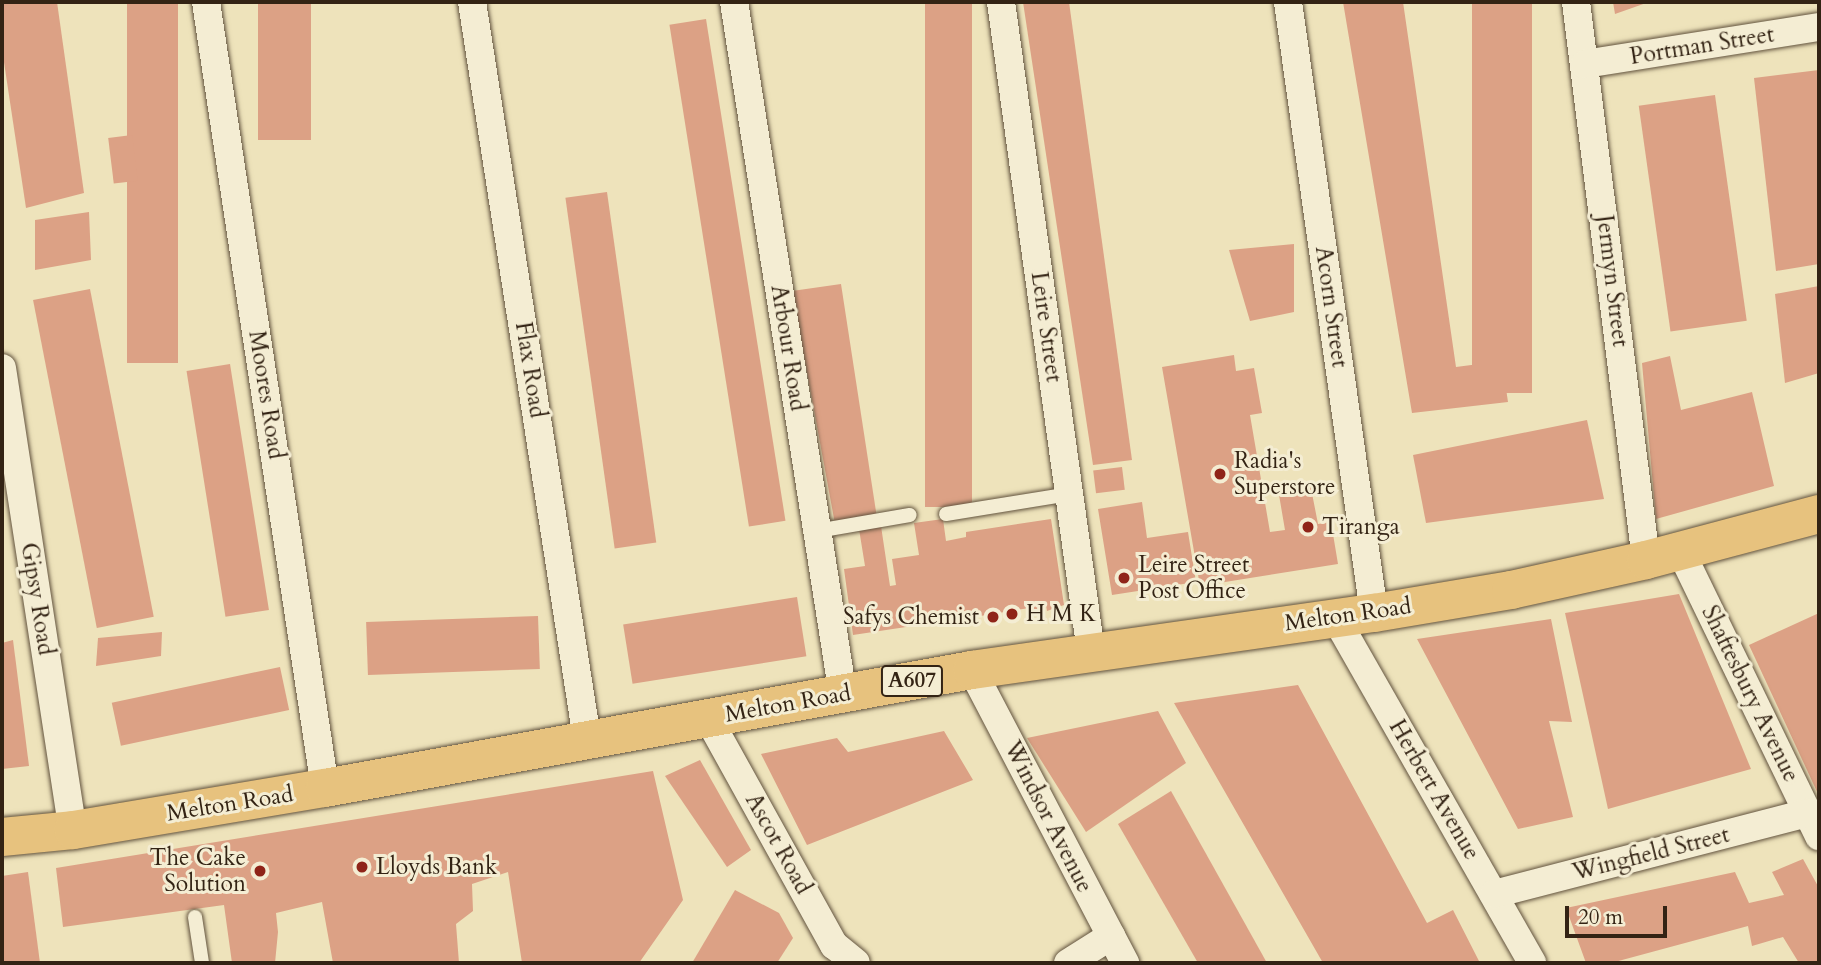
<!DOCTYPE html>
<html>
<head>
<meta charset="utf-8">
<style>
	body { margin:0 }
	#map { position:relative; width:1821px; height:965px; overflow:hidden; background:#eee3bb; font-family:Cardo,serif }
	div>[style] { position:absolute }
	.building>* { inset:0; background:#dca185; transform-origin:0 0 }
	.roads { filter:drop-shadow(0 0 2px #62533e) drop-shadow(0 0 2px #62533e) }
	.service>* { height:14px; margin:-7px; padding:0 7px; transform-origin:7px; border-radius:7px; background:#f4edd3 }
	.minor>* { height:28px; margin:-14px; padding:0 14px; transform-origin:14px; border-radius:14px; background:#f4edd3 }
	.primary>* { height:38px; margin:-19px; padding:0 19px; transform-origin:19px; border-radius:19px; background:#e7c27e }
	.dots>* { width:19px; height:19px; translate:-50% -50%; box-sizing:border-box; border:4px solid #f4edd3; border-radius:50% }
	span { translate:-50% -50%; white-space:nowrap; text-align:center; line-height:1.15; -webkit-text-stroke:6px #f4edd3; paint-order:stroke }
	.shield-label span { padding:2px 5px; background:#f4edd3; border:2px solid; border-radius:5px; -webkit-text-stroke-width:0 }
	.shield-label { font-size:21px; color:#332314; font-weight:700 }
	.street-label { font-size:23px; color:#332314 }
	.poi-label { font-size:23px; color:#332314 }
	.left { translate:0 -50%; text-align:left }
	.right { translate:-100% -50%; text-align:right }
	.frame { position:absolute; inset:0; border:4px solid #332314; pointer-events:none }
	.scale { position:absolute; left:1565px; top:906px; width:102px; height:32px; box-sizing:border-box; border:4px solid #332314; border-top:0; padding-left:9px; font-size:21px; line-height:24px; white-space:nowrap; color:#332314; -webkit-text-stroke:5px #f4edd3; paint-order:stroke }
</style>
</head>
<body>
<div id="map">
	<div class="building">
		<div style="clip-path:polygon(2px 2px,57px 2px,84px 193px,26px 208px,2px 49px)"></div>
		<div style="left:127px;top:2px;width:51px;height:361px"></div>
		<div style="left:258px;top:2px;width:53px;height:138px"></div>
		<div style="left:925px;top:2px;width:47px;height:505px"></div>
		<div style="clip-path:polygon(1023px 2px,1069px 2px,1132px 460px,1093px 465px)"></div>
		<div style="clip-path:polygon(1343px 2px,1403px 2px,1456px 367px,1502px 361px,1508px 402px,1412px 413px)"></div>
		<div style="left:1472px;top:2px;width:60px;height:391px"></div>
		<div style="clip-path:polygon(1613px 2px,1649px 2px,1615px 14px)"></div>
		<div style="left:706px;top:19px;width:508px;height:37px;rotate:81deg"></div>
		<div style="clip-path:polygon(1819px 70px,1819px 264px,1776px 271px,1754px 78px)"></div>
		<div style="left:1715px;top:95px;width:228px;height:77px;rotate:82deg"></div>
		<div style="left:132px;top:135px;width:46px;height:24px;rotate:83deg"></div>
		<div style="left:607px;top:192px;width:354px;height:42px;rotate:82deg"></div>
		<div style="clip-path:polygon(89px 212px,91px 260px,35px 270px,35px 220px)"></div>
		<div style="clip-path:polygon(1294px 244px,1294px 312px,1250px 321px,1229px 250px)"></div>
		<div style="clip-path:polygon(841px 284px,877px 518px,835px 524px,792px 291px)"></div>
		<div style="clip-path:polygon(1819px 286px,1819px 373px,1785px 383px,1775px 294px)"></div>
		<div style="left:90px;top:289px;width:334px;height:58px;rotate:79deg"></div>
		<div style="clip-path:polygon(1234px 355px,1236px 371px,1254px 368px,1262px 413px,1250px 415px,1270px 532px,1285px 530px,1278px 489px,1310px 483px,1318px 524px,1331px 522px,1338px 564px,1200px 586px,1162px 367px)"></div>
		<div style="clip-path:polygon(1670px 356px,1681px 410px,1752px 392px,1774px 486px,1656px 519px,1642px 363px)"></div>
		<div style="left:230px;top:364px;width:249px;height:44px;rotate:81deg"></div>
		<div style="clip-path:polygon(1587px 420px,1604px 499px,1426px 523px,1413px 455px)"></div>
		<div style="left:1122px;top:467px;width:23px;height:29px;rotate:83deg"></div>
		<div style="clip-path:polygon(1142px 502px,1147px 538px,1188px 532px,1196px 582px,1112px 595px,1098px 509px)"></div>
		<div style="clip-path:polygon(943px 519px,946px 541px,966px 537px,966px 532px,1051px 519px,1064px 605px,1047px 611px,1046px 605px,1041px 606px,1042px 612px,1031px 614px,1030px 608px,1016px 610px,1017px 616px,1006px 618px,1005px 612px,998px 613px,999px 619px,988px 620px,987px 615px,973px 617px,974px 623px,959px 626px,959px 619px,853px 635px,844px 569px,865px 566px,859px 529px,881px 526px,890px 586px,896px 585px,892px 559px,919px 555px,914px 523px)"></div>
		<div style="clip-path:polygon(1679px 594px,1751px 769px,1608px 809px,1565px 613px)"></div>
		<div style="left:797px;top:597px;width:60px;height:176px;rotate:81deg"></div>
		<div style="clip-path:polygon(1819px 613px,1819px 796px,1749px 645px)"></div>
		<div style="left:538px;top:616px;width:53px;height:172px;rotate:88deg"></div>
		<div style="clip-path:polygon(1551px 619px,1572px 722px,1549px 721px,1573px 817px,1518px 829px,1417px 639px)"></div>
		<div style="clip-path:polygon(162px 632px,161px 656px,96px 666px,98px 638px)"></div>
		<div style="clip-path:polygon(13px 640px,29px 766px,2px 769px,2px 643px)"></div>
		<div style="left:280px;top:667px;width:44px;height:172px;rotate:78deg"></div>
		<div style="clip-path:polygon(1298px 685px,1427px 923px,1453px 910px,1480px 963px,1323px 963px,1174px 703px)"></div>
		<div style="clip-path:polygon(1158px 711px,1186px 763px,1086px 832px,1027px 738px)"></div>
		<div style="clip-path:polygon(944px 731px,973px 780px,807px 845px,761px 754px,837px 738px,848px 752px)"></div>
		<div style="clip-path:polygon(700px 760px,751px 850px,727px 867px,665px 776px)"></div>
		<div style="clip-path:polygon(653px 771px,683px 900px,639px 963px,522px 963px,508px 872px,472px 884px,473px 911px,456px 924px,459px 963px,333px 963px,322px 902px,276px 913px,278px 932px,275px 963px,232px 963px,224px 905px,63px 927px,56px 868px)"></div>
		<div style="clip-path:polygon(1171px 791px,1267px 963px,1198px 963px,1118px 824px)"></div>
		<div style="clip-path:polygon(1803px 859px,1819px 888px,1819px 963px,1799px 963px,1783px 937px,1752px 946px,1748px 926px,1611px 963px,1586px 963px,1566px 908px,1735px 872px,1749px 903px,1784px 895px,1772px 872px)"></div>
		<div style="clip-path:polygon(28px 872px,40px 963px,2px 963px,2px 876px)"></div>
		<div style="clip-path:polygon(735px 890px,779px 913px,793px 938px,777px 963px,692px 963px)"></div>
	</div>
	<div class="roads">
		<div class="service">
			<div style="left:946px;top:514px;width:126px;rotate:-9.2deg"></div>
			<div style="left:817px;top:531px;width:94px;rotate:-9.8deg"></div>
			<div style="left:195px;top:917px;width:47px;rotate:81.3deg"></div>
		</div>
		<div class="minor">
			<div style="left:206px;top:2px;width:795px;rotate:81.39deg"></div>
			<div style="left:472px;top:2px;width:746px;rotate:81.13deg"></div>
			<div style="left:734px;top:2px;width:702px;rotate:81.06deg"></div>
			<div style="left:1001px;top:2px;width:656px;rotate:82.12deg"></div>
			<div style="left:1288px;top:2px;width:617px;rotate:81.99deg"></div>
			<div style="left:1576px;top:2px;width:562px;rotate:82.85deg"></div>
			<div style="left:1585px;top:64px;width:237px;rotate:-9deg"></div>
			<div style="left:2px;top:368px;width:467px;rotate:81.3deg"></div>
			<div style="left:1681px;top:552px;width:316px;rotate:64.1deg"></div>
			<div style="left:1335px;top:617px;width:398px;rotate:60.3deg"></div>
			<div style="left:972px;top:670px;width:331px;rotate:62.4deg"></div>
			<div style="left:708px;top:718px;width:260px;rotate:61deg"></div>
			<div style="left:834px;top:945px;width:28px;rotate:39deg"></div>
			<div style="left:1494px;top:894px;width:324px;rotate:-14.5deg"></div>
			<div style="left:1068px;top:963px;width:51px;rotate:-32.1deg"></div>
		</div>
		<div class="primary">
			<div style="left:2px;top:837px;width:71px;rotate:-5.6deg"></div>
			<div style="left:73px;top:830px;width:255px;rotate:-9.5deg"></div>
			<div style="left:325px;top:788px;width:658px;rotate:-10.34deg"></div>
			<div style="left:972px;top:670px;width:406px;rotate:-8.1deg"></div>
			<div style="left:1374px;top:613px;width:139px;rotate:-9.5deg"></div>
			<div style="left:1511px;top:590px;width:138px;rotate:-12.5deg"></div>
			<div style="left:1646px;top:560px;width:179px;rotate:-14.9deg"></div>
		</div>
	</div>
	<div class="dots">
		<div style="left:1220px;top:474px;background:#8f2418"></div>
		<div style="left:1308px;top:527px;background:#8f2418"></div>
		<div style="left:1124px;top:578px;background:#8f2418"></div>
		<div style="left:1012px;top:614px;background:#8f2418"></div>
		<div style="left:993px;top:617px;background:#8f2418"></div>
		<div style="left:362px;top:867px;background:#8f2418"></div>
		<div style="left:260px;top:871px;background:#8f2418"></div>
	</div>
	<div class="shield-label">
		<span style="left:912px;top:681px">A607</span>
	</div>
	<div class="street-label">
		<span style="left:1702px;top:46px;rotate:-9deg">Portman Street</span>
		<span style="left:1612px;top:281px;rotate:83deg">Jermyn Street</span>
		<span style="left:1331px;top:307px;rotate:82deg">Acorn Street</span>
		<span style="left:1046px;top:327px;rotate:82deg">Leire Street</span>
		<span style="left:788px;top:348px;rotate:81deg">Arbour Road</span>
		<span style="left:530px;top:370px;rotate:81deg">Flax Road</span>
		<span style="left:266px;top:395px;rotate:81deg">Moores Road</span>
		<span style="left:37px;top:599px;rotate:81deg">Gipsy Road</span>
		<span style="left:1348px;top:615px;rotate:-8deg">Melton Road</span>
		<span style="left:1750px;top:694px;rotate:64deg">Shaftesbury Avenue</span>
		<span style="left:788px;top:704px;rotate:-10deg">Melton Road</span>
		<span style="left:1434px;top:790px;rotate:60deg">Herbert Avenue</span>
		<span style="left:230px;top:804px;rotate:-9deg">Melton Road</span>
		<span style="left:1048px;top:817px;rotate:63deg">Windsor Avenue</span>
		<span style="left:778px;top:844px;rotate:61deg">Ascot Road</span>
		<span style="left:1651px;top:854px;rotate:-14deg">Wingfield Street</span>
	</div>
	<div class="poi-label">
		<span class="left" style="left:1234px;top:474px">Radia's<br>Superstore</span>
		<span class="left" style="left:1322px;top:527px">Tiranga</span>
		<span class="left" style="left:1138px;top:578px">Leire Street<br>Post Office</span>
		<span class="left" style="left:1026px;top:614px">H M K</span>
		<span class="right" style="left:979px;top:617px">Safys Chemist</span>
		<span class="right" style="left:246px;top:871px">The Cake<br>Solution</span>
		<span class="left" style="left:376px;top:867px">Lloyds Bank</span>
	</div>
	<div class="frame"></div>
	<div class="scale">20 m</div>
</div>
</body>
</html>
